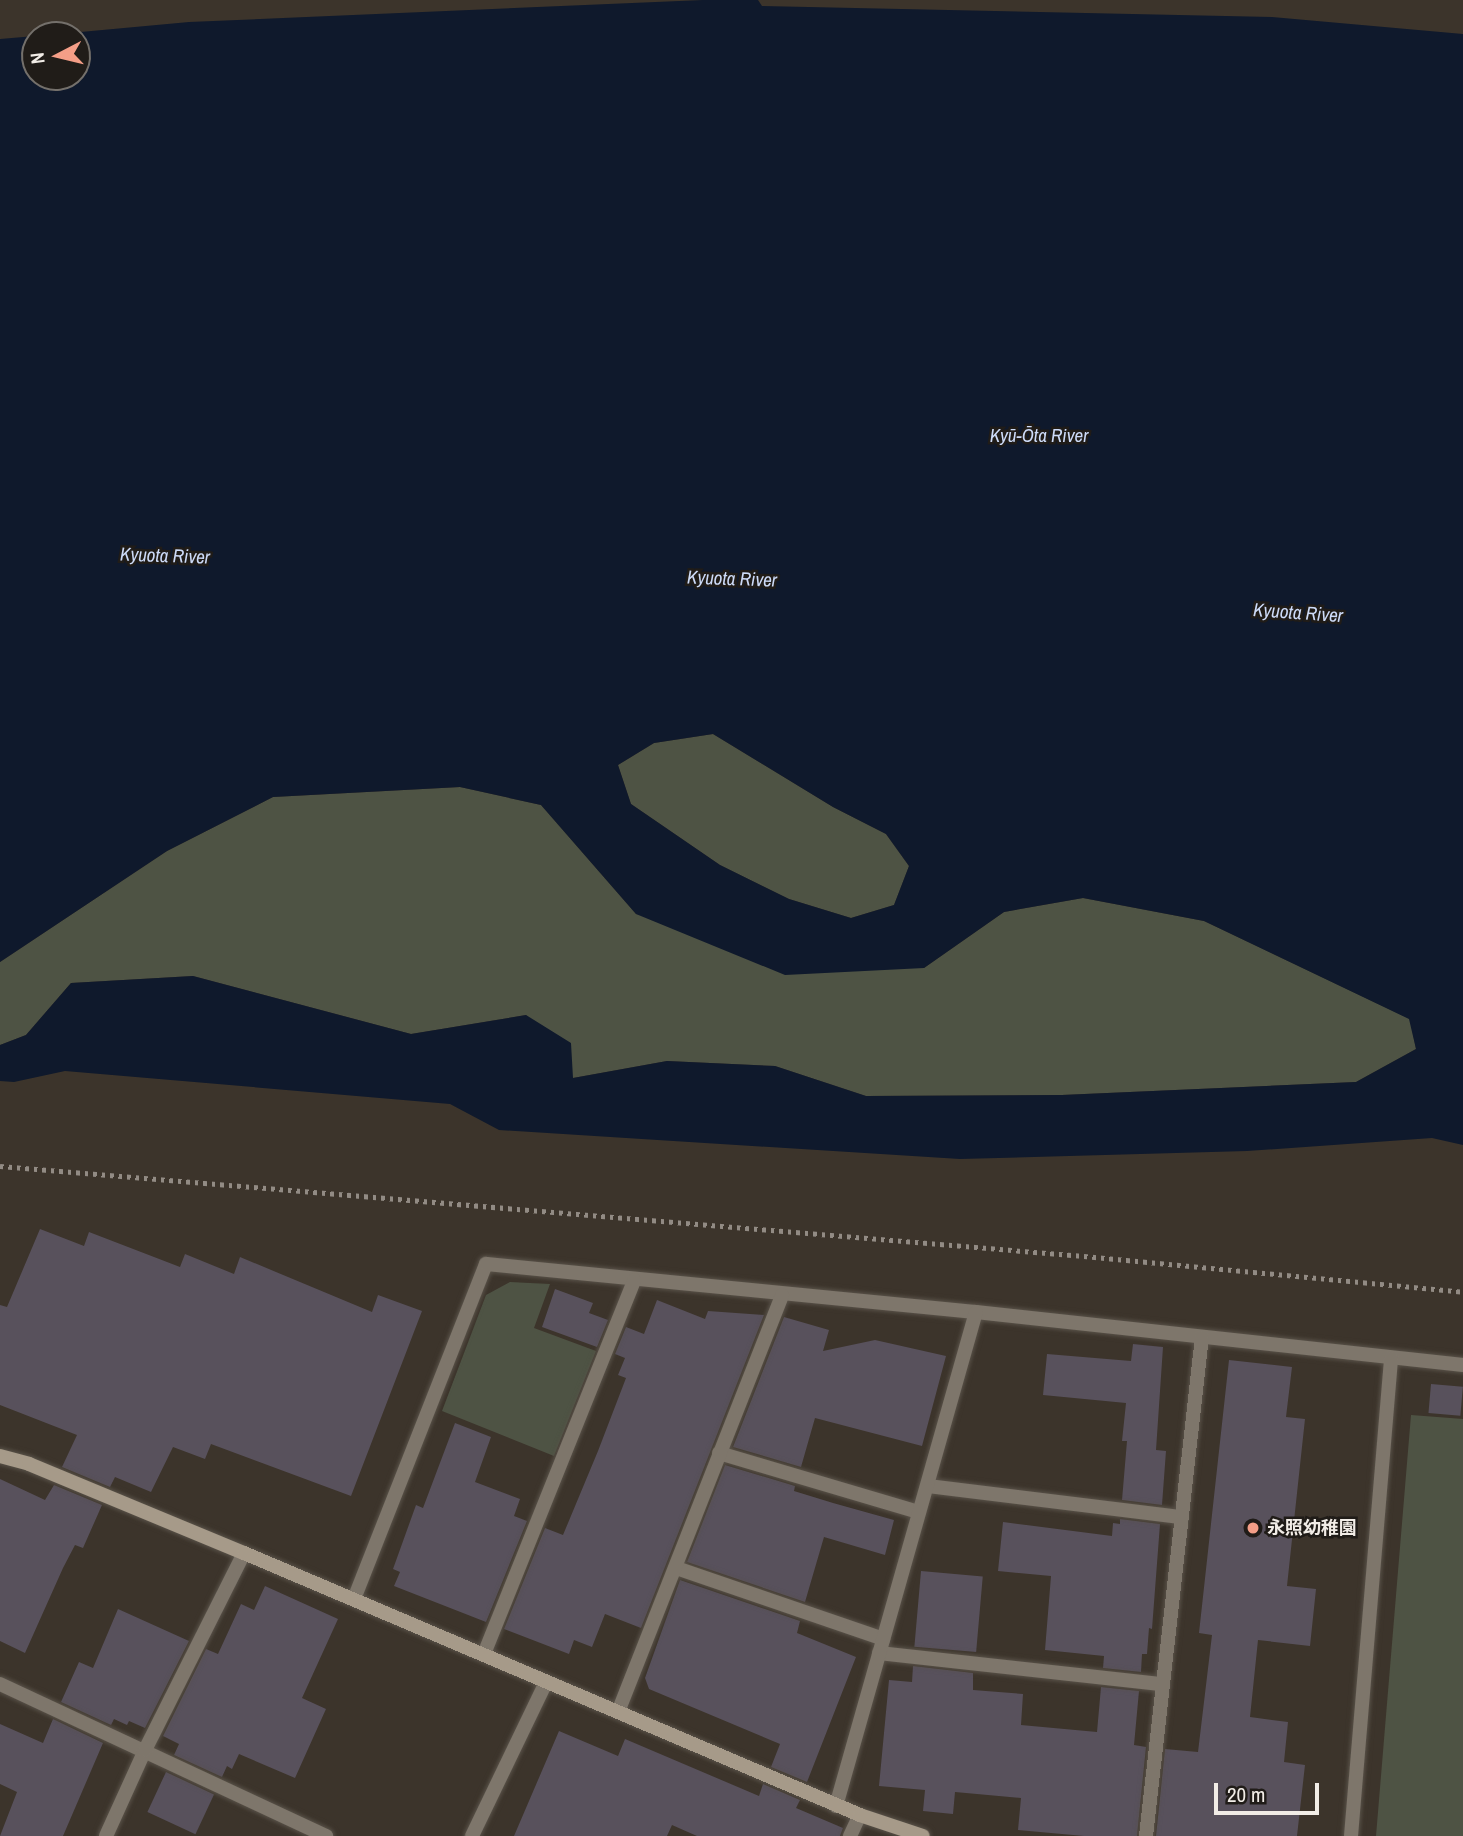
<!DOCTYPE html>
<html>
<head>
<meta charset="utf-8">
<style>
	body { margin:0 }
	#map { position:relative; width:1463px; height:1836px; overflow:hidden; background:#3c342b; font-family:"Archivo Narrow","Noto Sans JP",sans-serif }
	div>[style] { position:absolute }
	.green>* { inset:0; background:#4e5344 }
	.water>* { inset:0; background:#0f192c }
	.building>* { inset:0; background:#58515c; transform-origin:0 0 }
	.path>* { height:4.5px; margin-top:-2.25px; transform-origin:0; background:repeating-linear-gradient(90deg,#928b84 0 3.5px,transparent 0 8.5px) }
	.roads { filter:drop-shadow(0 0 2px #595249) drop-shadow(0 0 2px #595249) }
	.street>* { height:14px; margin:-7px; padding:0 7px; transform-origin:7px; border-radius:7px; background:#7e766b }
	.secondary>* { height:14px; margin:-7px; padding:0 7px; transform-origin:7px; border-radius:7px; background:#a69a89 }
	.dots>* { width:19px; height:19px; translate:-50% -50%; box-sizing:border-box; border:4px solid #201c18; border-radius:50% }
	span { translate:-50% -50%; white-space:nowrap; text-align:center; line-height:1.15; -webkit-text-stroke:5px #201c18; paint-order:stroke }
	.poi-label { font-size:18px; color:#f2ede7; font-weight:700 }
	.left { translate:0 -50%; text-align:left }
	.water-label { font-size:19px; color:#cddbf8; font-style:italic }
	.north { position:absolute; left:21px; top:21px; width:70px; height:70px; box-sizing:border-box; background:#201c18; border:2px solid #74706b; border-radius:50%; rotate:263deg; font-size:19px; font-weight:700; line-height:28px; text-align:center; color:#f2ede7 }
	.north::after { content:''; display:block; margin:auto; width:24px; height:32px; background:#f49e87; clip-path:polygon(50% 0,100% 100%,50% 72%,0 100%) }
	.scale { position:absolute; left:1214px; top:1783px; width:105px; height:32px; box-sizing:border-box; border:4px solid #f2ede7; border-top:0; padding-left:9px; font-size:21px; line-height:24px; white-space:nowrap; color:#f2ede7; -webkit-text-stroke:5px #201c18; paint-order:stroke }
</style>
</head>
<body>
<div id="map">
	<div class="green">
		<div style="clip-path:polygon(713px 734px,833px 807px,886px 834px,909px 866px,894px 905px,851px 918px,789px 899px,720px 865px,631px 804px,618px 765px,654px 743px)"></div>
		<div style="clip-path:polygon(460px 787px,541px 805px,636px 914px,924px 968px,1004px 912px,1083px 898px,1204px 921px,1410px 1019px,1416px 1049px,1356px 1082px,1062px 1095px,866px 1096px,775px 1066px,667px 1061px,573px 1078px,526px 1015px,411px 1034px,193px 976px,71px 983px,26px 1035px,0 1045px,0 962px,167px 851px,273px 797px)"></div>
		<div style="clip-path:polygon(510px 1282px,550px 1284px,534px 1328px,596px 1351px,554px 1456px,442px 1411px,486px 1295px)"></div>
		<div style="clip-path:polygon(1411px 1415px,1463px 1419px,1463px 1836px,1376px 1836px)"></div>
	</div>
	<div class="water">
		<div style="clip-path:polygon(evenodd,703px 0,758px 0,762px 6px,1272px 17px,1463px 34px,1463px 1145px,1432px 1138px,1247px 1151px,960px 1159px,499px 1130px,450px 1104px,65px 1071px,14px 1082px,0 1081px,0 1045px,26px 1035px,71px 983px,193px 976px,411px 1034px,526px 1015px,571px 1043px,573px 1078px,667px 1061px,775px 1066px,866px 1096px,1062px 1095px,1356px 1082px,1416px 1049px,1409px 1019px,1204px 921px,1083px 898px,1004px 912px,924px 968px,785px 975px,636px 914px,541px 805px,460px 787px,273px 797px,167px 851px,0 962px,0 39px,35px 36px,35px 77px,77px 77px,77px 35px,48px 35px,189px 22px,703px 0,713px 734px,833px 807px,886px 834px,909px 866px,894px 905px,851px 918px,789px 899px,720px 865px,631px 804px,618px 765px,654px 743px,713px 734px)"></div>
	</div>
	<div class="building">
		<div style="clip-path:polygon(40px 1229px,84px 1246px,89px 1232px,180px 1267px,185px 1254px,234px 1274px,240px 1257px,372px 1312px,378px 1295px,422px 1311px,351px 1496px,211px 1444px,205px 1459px,173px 1447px,151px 1492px,115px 1477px,110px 1487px,62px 1467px,77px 1435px,0 1405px,0 1305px,7px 1307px)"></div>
		<div style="clip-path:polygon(555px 1289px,593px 1303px,589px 1313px,608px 1320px,597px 1347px,542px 1327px)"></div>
		<div style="clip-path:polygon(657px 1300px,705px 1319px,708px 1311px,764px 1315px,641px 1628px,605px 1614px,592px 1647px,574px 1640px,569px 1654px,504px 1629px,545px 1528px,563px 1535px,598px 1451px,626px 1378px,618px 1375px,625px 1358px,615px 1354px,626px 1327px,644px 1334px)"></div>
		<div style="clip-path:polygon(784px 1317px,829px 1330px,823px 1351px,875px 1340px,946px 1356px,922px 1446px,815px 1418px,801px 1467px,733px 1447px)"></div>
		<div style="clip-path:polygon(1133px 1344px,1163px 1347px,1156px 1450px,1166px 1451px,1162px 1505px,1122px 1500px,1127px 1441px,1122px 1441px,1126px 1403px,1043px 1395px,1047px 1354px,1131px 1361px)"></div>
		<div style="clip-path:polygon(1229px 1360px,1292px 1367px,1286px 1417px,1305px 1419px,1287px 1586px,1316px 1589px,1310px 1646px,1258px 1640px,1250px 1717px,1288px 1722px,1284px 1762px,1305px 1765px,1297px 1836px,1156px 1836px,1165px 1749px,1198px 1752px,1212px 1635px,1199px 1633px)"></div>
		<div style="left:1431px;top:1384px;width:32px;height:29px;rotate:5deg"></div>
		<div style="clip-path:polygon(455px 1423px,491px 1437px,475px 1482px,520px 1499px,514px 1516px,527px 1521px,486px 1622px,394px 1586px,400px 1572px,393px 1569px,416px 1505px,423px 1508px)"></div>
		<div style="clip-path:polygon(725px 1465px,795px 1486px,794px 1491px,833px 1503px,894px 1520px,885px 1555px,824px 1537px,805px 1602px,687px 1562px)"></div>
		<div style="clip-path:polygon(0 1479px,45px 1500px,54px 1485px,102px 1505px,83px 1548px,75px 1545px,63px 1568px,25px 1653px,0 1641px)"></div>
		<div style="clip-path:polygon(1120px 1519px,1160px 1524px,1152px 1629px,1149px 1628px,1147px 1654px,1142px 1654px,1141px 1672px,1103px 1668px,1104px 1656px,1045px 1650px,1051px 1576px,998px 1571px,1003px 1522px,1112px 1536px,1113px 1523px,1120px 1524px)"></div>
		<div style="left:921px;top:1571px;width:62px;height:76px;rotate:5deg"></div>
		<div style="clip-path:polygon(680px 1580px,800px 1621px,797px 1633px,856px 1657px,807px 1782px,771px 1767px,780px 1744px,649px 1689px,645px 1678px)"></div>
		<div style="clip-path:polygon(265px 1586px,338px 1619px,302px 1698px,326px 1709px,295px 1778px,239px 1754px,232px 1769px,227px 1766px,222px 1777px,174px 1755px,179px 1744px,163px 1736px,206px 1649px,218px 1654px,241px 1604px,254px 1610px)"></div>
		<div style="clip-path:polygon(118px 1609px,189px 1641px,145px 1728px,129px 1721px,127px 1725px,114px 1719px,111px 1725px,61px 1702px,79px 1662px,93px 1668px)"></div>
		<div style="clip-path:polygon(913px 1666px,973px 1673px,973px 1690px,1023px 1694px,1021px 1725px,1097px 1732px,1101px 1687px,1139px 1691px,1134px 1745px,1146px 1747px,1137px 1836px,1084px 1836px,1018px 1830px,1021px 1798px,955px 1792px,953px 1814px,923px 1811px,925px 1790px,879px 1786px,889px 1680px,912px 1682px)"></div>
		<div style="clip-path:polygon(53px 1719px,103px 1743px,63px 1836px,0 1836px,17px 1792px,0 1784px,0 1724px,43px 1743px)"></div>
		<div style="clip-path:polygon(559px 1731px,618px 1756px,625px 1739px,759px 1796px,763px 1784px,800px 1800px,796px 1808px,843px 1828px,840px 1836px,697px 1836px,672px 1825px,667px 1836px,514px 1836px)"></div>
		<div style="left:166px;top:1772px;width:53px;height:44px;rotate:25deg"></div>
	</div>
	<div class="path">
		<div style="left:0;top:1166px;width:1088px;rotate:4.75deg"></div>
		<div style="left:1084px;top:1256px;width:381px;rotate:5.4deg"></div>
	</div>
	<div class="roads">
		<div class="street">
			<div style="left:719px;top:1453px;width:208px;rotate:16.5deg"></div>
			<div style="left:928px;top:1486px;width:256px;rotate:7deg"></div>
			<div style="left:676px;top:1568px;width:219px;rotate:18.9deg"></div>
			<div style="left:354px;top:1599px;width:360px;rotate:-68.5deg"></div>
			<div style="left:486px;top:1264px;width:492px;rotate:5.6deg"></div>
			<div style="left:976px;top:1312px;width:490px;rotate:6.2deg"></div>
			<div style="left:879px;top:1653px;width:285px;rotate:6.3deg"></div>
			<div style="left:484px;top:1654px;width:403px;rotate:-68.1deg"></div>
			<div style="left:0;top:1684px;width:360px;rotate:25deg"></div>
			<div style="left:618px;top:1712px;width:448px;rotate:-68.5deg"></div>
			<div style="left:836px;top:1806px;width:513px;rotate:-74.18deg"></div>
			<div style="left:106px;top:1836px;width:94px;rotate:-65.6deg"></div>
			<div style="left:145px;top:1750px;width:220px;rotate:-63.3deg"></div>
			<div style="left:472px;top:1836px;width:171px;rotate:-64.3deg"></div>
			<div style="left:850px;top:1836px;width:23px;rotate:-65deg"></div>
			<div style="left:1146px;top:1836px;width:502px;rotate:-83.6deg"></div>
			<div style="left:1351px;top:1836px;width:479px;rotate:-85.2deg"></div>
		</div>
		<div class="secondary">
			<div style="left:0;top:1456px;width:30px;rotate:15deg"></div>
			<div style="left:29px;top:1464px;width:233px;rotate:22.5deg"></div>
			<div style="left:244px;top:1553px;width:669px;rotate:23.04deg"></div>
			<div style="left:860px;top:1815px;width:66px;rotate:18.4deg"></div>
		</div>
	</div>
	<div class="dots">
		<div style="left:1253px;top:1528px;background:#f49e87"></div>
	</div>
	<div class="poi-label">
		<span class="left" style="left:1267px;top:1528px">永照幼稚園</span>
	</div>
	<div class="water-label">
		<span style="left:1039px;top:436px">Kyū-Ōta River</span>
		<span style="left:165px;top:556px;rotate:2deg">Kyuota River</span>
		<span style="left:732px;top:579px;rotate:2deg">Kyuota River</span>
		<span style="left:1298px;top:613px;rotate:4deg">Kyuota River</span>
	</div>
	<div class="north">N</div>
	<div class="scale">20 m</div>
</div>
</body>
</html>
